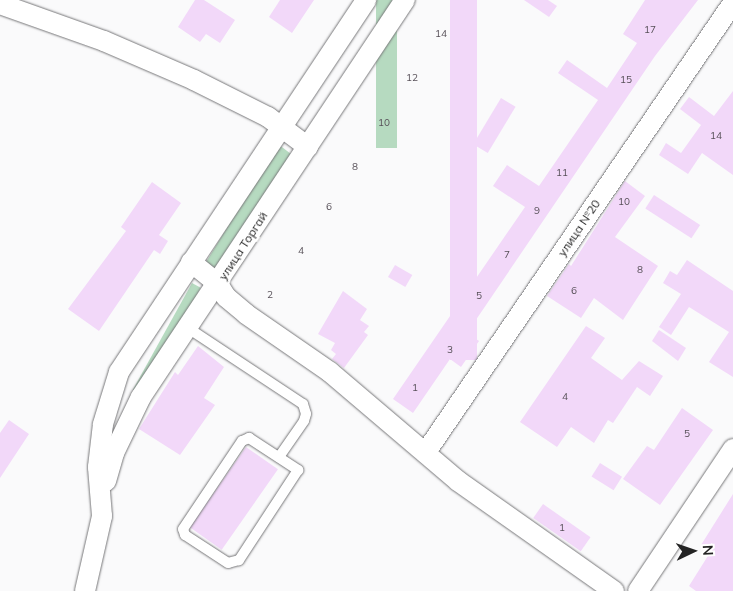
<!DOCTYPE html>
<html>
<head>
<meta charset="utf-8">
<style>
	body { margin:0 }
	#map { position:relative; width:733px; height:591px; overflow:hidden; background:#fafafb; font-family:Mulish,sans-serif }
	div>[style] { position:absolute }
	.green>* { inset:0; background:#b6dac0; transform-origin:0 0 }
	.building>* { inset:0; background:#f2d8f9; transform-origin:0 0 }
	.roads { filter:drop-shadow(0 0 1px #777779) drop-shadow(0 0 1px #777779) }
	.lane>* { height:10px; margin:-5px; padding:0 5px; transform-origin:5px; border-radius:5px; background:#fff }
	.street>* { height:20px; margin:-10px; padding:0 10px; transform-origin:10px; border-radius:10px; background:#fff }
	span { translate:-50% -50%; white-space:nowrap; text-align:center; line-height:1.15; -webkit-text-stroke:5px #fff; paint-order:stroke }
	.number-label { font-size:10px; color:#575058 }
	.number-label span { -webkit-text-stroke-width:0 }
	.street-label { font-size:12px; color:#232323 }
	.north { position:absolute; left:668px; top:526px; width:50px; height:50px; -webkit-text-stroke:4px #fff; paint-order:stroke; rotate:87deg; font-size:14px; font-weight:700; line-height:20px; text-align:center; color:#232323 }
	.north::after { content:''; display:block; margin:auto; width:18px; height:22px; background:#232323; clip-path:polygon(50% 0,100% 100%,50% 72%,0 100%) }
</style>
</head>
<body>
<div id="map">
	<div class="green">
		<div style="left:376px;top:0;width:21px;height:148px"></div>
		<div style="clip-path:polygon(278px 144px,291px 154px,215px 271px,206px 262px)"></div>
		<div style="left:192px;top:283px;width:10px;height:122px;rotate:29deg"></div>
	</div>
	<div class="building">
		<div style="clip-path:polygon(195px 0,204px 0,235px 20px,220px 43px,206px 34px,200px 42px,178px 27px)"></div>
		<div style="clip-path:polygon(280px 0,314px 0,292px 33px,269px 17px)"></div>
		<div style="left:450px;top:0;width:27px;height:360px"></div>
		<div style="clip-path:polygon(524px 0,548px 0,557px 6px,549px 17px)"></div>
		<div style="clip-path:polygon(645px 0,698px 0,655px 56px,467px 333px,479px 341px,461px 367px,450px 359px,413px 413px,393px 399px,525px 207px,493px 186px,507px 165px,539px 186px,598px 100px,558px 73px,567px 60px,607px 88px,637px 43px,623px 34px)"></div>
		<div style="clip-path:polygon(733px 91px,733px 175px,702px 153px,688px 174px,659px 155px,666px 143px,681px 153px,701px 125px,680px 109px,689px 97px,714px 116px)"></div>
		<div style="left:501px;top:98px;width:17px;height:54px;rotate:31deg"></div>
		<div style="clip-path:polygon(625px 181px,645px 196px,615px 237px,658px 266px,623px 320px,594px 298px,581px 318px,547px 296px,569px 264px,571px 266px)"></div>
		<div style="clip-path:polygon(152px 182px,181px 203px,159px 235px,168px 241px,160px 254px,154px 250px,99px 331px,68px 309px,126px 231px,121px 227px)"></div>
		<div style="left:654px;top:195px;width:55px;height:16px;rotate:33deg"></div>
		<div style="clip-path:polygon(687px 260px,733px 291px,733px 377px,709px 362px,729px 332px,689px 307px,671px 335px,659px 327px,681px 294px,663px 283px,670px 271px,677px 275px)"></div>
		<div style="left:395px;top:265px;width:20px;height:14px;rotate:30deg"></div>
		<div style="clip-path:polygon(343px 291px,367px 309px,360px 320px,369px 326px,364px 332px,368px 335px,344px 368px,332px 359px,336px 354px,331px 350px,335px 343px,318px 334px)"></div>
		<div style="clip-path:polygon(586px 326px,605px 338px,591px 358px,622px 380px,639px 361px,663px 376px,650px 396px,637px 387px,613px 423px,608px 420px,594px 443px,571px 427px,557px 447px,520px 422px)"></div>
		<div style="clip-path:polygon(659px 330px,686px 348px,678px 361px,652px 341px)"></div>
		<div style="clip-path:polygon(198px 346px,224px 367px,204px 398px,215px 405px,180px 455px,139px 429px,175px 372px,178px 375px)"></div>
		<div style="clip-path:polygon(682px 408px,713px 430px,660px 505px,623px 479px,647px 446px,654px 450px)"></div>
		<div style="clip-path:polygon(9px 420px,29px 434px,0 478px,0 433px)"></div>
		<div style="left:246px;top:447px;width:39px;height:98px;rotate:35deg"></div>
		<div style="left:600px;top:463px;width:26px;height:16px;rotate:32deg"></div>
		<div style="clip-path:polygon(733px 494px,733px 591px,696px 591px,689px 586px,711px 551px,701px 545px)"></div>
		<div style="left:543px;top:504px;width:58px;height:17px;rotate:35deg"></div>
	</div>
	<div class="roads">
		<div class="lane">
			<div style="left:188px;top:328px;width:138px;rotate:33.5deg"></div>
			<div style="left:303px;top:404px;width:10px;rotate:73deg"></div>
			<div style="left:306px;top:414px;width:7px;rotate:106deg"></div>
			<div style="left:304px;top:421px;width:44px;rotate:124.8deg"></div>
			<div style="left:249px;top:438px;width:59px;rotate:33.1deg"></div>
			<div style="left:298px;top:470px;width:108px;rotate:123.2deg"></div>
			<div style="left:239px;top:560px;width:11px;rotate:165deg"></div>
			<div style="left:228px;top:563px;width:51px;rotate:-146.9deg"></div>
			<div style="left:185px;top:535px;width:6px;rotate:-108deg"></div>
			<div style="left:183px;top:529px;width:106px;rotate:-56.2deg"></div>
			<div style="left:242px;top:441px;width:8px;rotate:-23deg"></div>
		</div>
		<div class="street">
			<div style="left:0;top:4px;width:110px;rotate:19.6deg"></div>
			<div style="left:104px;top:41px;width:98px;rotate:23.4deg"></div>
			<div style="left:194px;top:80px;width:83px;rotate:26.6deg"></div>
			<div style="left:268px;top:117px;width:50px;rotate:36.9deg"></div>
			<div style="left:191px;top:262px;width:35px;rotate:39deg"></div>
			<div style="left:218px;top:284px;width:15px;rotate:58deg"></div>
			<div style="left:226px;top:297px;width:26px;rotate:40deg"></div>
			<div style="left:246px;top:314px;width:102px;rotate:34.6deg"></div>
			<div style="left:330px;top:372px;width:168px;rotate:40.4deg"></div>
			<div style="left:458px;top:481px;width:191px;rotate:35.2deg"></div>
			<div style="left:426px;top:452px;width:544px;rotate:-55.64deg"></div>
			<div style="left:106px;top:481px;width:29px;rotate:-74deg"></div>
			<div style="left:114px;top:453px;width:62px;rotate:-64.3deg"></div>
			<div style="left:141px;top:397px;width:477px;rotate:-56.4deg"></div>
			<div style="left:85px;top:591px;width:77px;rotate:-77.2deg"></div>
			<div style="left:102px;top:516px;width:49px;rotate:-94.7deg"></div>
			<div style="left:98px;top:467px;width:43px;rotate:-83.4deg"></div>
			<div style="left:103px;top:424px;width:54px;rotate:-72.9deg"></div>
			<div style="left:119px;top:372px;width:447px;rotate:-56.4deg"></div>
			<div style="left:638px;top:591px;width:171px;rotate:-56.2deg"></div>
		</div>
	</div>
	<div class="number-label">
		<span style="left:650px;top:30px">17</span>
		<span style="left:441px;top:34px">14</span>
		<span style="left:412px;top:78px">12</span>
		<span style="left:626px;top:80px">15</span>
		<span style="left:384px;top:123px">10</span>
		<span style="left:716px;top:136px">14</span>
		<span style="left:355px;top:167px">8</span>
		<span style="left:562px;top:173px">11</span>
		<span style="left:624px;top:202px">10</span>
		<span style="left:329px;top:207px">6</span>
		<span style="left:537px;top:211px">9</span>
		<span style="left:301px;top:251px">4</span>
		<span style="left:507px;top:255px">7</span>
		<span style="left:640px;top:270px">8</span>
		<span style="left:574px;top:291px">6</span>
		<span style="left:270px;top:295px">2</span>
		<span style="left:479px;top:296px">5</span>
		<span style="left:450px;top:350px">3</span>
		<span style="left:415px;top:388px">1</span>
		<span style="left:565px;top:397px">4</span>
		<span style="left:687px;top:434px">5</span>
		<span style="left:562px;top:528px">1</span>
	</div>
	<div class="street-label">
		<span style="left:579px;top:228px;rotate:-56deg">улица №20</span>
		<span style="left:243px;top:246px;rotate:-57deg">улица Торгай</span>
	</div>
	<div class="north">N</div>
</div>
</body>
</html>
